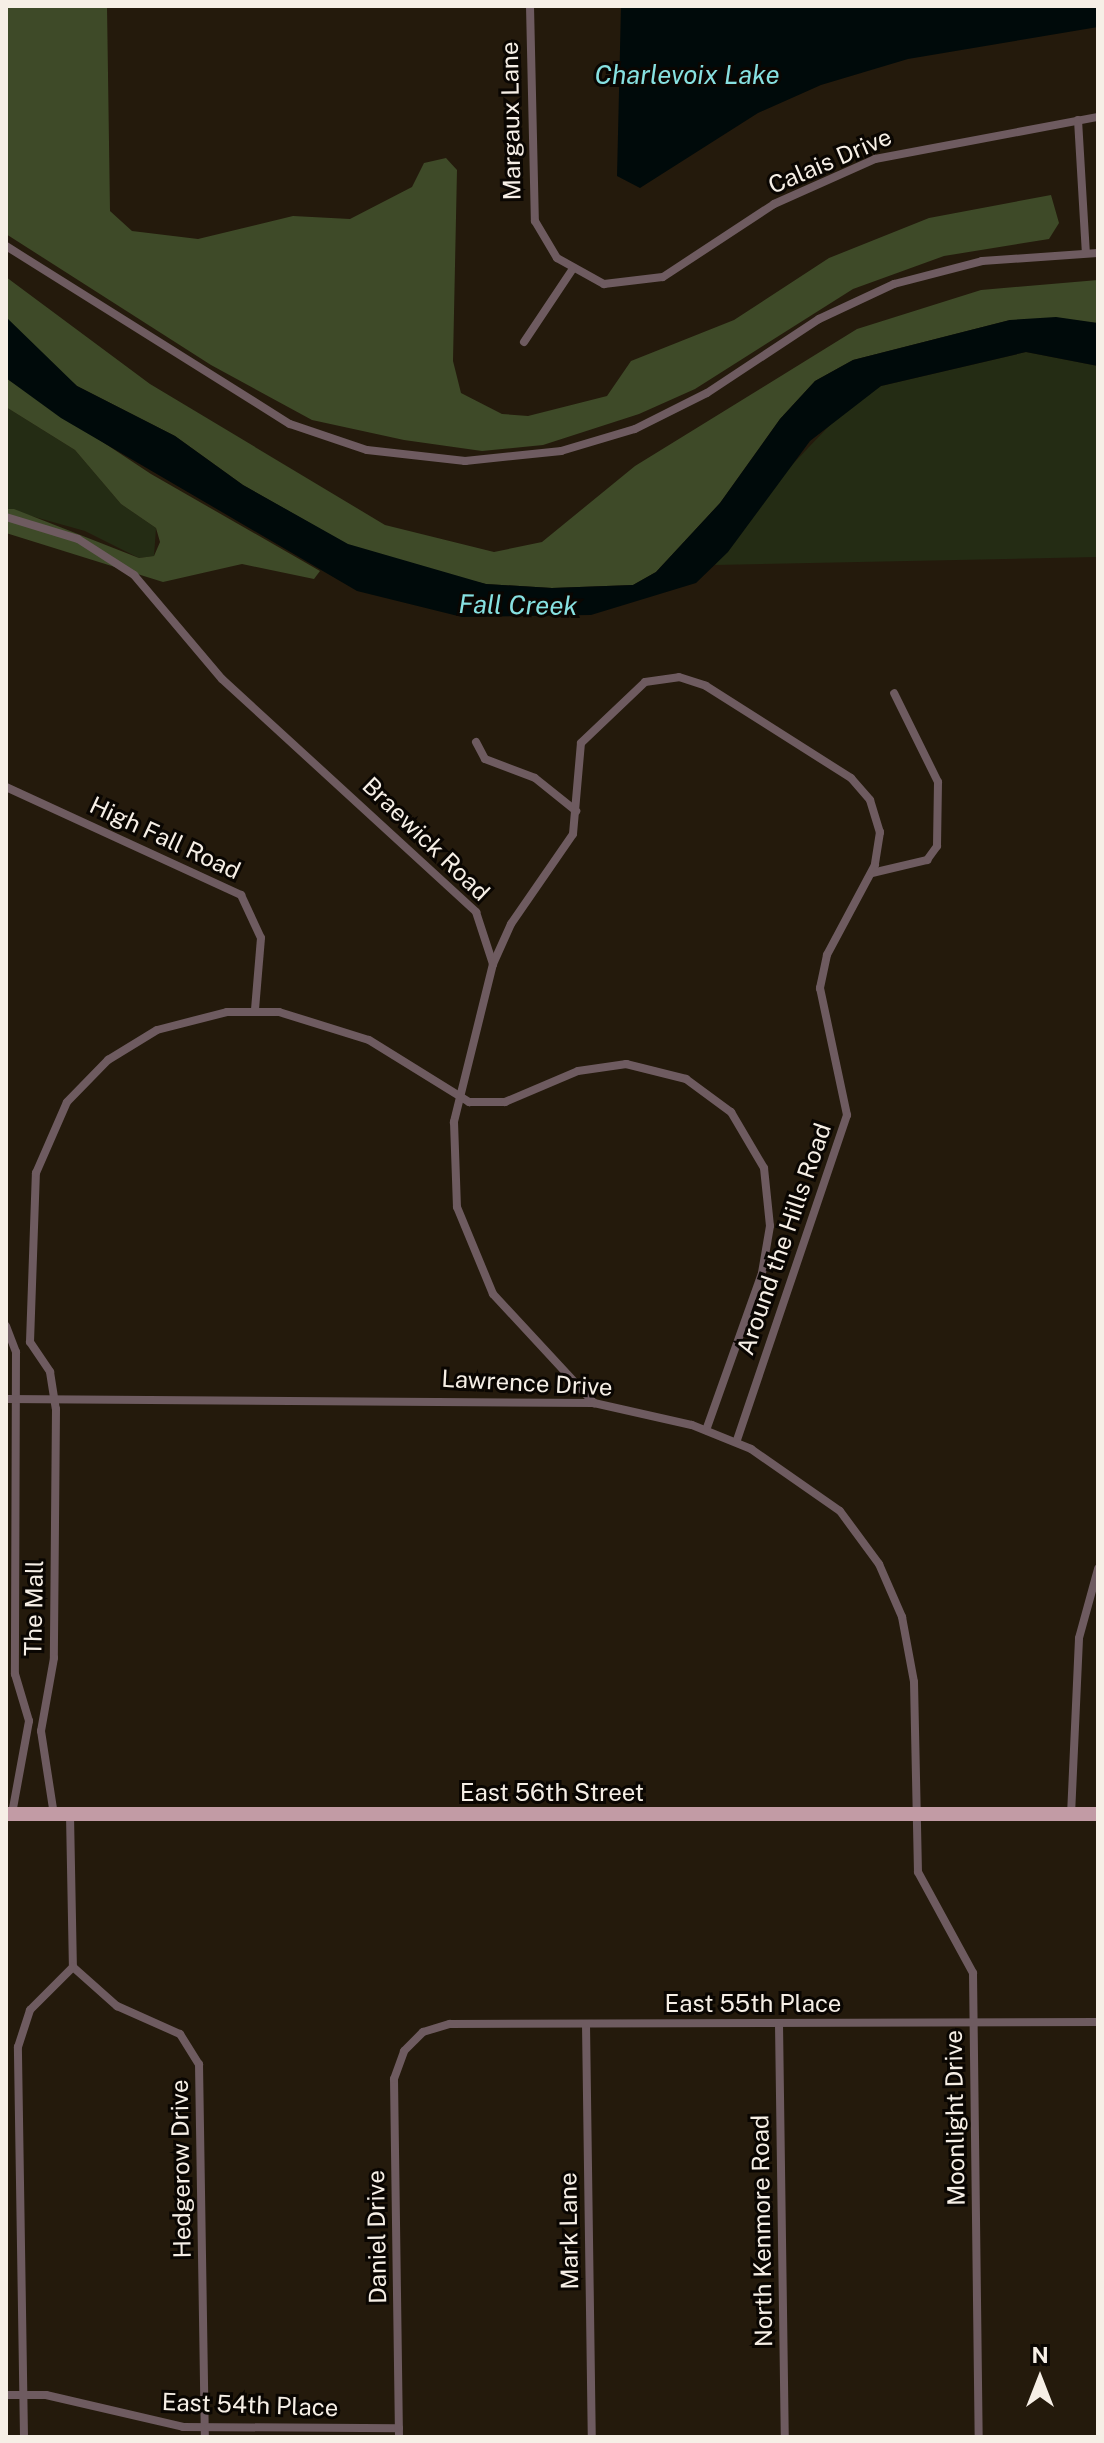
<!DOCTYPE html>
<html>
<head>
<meta charset="utf-8">
<style>
	body { margin:0 }
	#map { position:relative; width:1104px; height:2443px; overflow:hidden; background:#241a0c; font-family:"Public Sans",sans-serif }
	div>[style] { position:absolute }
	.green>* { inset:0; background:#242c14 }
	.forest>* { inset:0; background:#3e4a28 }
	.water>* { inset:0; background:#000a0a }
	.minor>* { height:8px; margin:-4px; padding:0 4px; transform-origin:4px; border-radius:4px; background:#6e5b60 }
	.primary>* { height:14px; margin:-7px; padding:0 7px; transform-origin:7px; border-radius:7px; background:#c29ba5 }
	span { translate:-50% -50%; white-space:nowrap; text-align:center; line-height:1.15; -webkit-text-stroke:6px #0a0602; paint-order:stroke }
	.street-label { font-size:24px; color:#f6efe6 }
	.water-label { font-size:26px; color:#87e1e1; font-style:italic }
	.frame { position:absolute; inset:0; border:8px solid #f6efe6; pointer-events:none }
	.north { position:absolute; left:1000px; top:2339px; width:80px; height:80px; -webkit-text-stroke:6px #0a0602; paint-order:stroke; rotate:0deg; font-size:22px; font-weight:700; line-height:32px; text-align:center; color:#f6efe6 }
	.north::after { content:''; display:block; margin:auto; width:28px; height:36px; background:#f6efe6; clip-path:polygon(50% 0,100% 100%,50% 72%,0 100%) }
</style>
</head>
<body>
<div id="map">
	<div class="green">
		<div style="clip-path:polygon(1026px 352px,1098px 366px,1098px 557px,715px 565px,767px 491px,850px 404px,881px 386px)"></div>
		<div style="clip-path:polygon(6px 407px,75px 450px,121px 504px,156px 528px,154px 556px,139px 558px,85px 531px,6px 509px)"></div>
	</div>
	<div class="forest">
		<div style="clip-path:polygon(6px 6px,107px 6px,110px 211px,132px 231px,198px 239px,293px 216px,350px 219px,412px 187px,424px 163px,446px 158px,457px 170px,453px 361px,461px 393px,502px 414px,528px 416px,607px 396px,631px 361px,734px 320px,829px 258px,929px 218px,1051px 195px,1059px 223px,1049px 239px,944px 256px,853px 289px,695px 389px,639px 414px,543px 445px,482px 451px,404px 440px,312px 420px,211px 365px,6px 234px)"></div>
		<div style="clip-path:polygon(6px 277px,150px 384px,385px 525px,494px 552px,542px 542px,635px 466px,857px 329px,981px 290px,1098px 280px,1098px 323px,1010px 320px,853px 360px,815px 381px,780px 419px,720px 503px,656px 572px,633px 585px,552px 588px,486px 584px,422px 569px,348px 545px,243px 485px,175px 436px,77px 386px,19px 337px,6px 317px)"></div>
		<div style="clip-path:polygon(6px 378px,151px 474px,320px 571px,314px 579px,242px 564px,163px 582px,6px 533px,6px 509px,14px 509px,139px 558px,154px 556px,160px 542px,156px 528px,121px 504px,75px 450px,6px 407px)"></div>
	</div>
	<div class="water">
		<div style="clip-path:polygon(621px 6px,1098px 6px,1098px 27px,908px 59px,821px 85px,758px 113px,640px 188px,617px 176px)"></div>
		<div style="clip-path:polygon(6px 317px,77px 386px,175px 436px,243px 485px,348px 544px,486px 584px,552px 588px,633px 585px,656px 572px,720px 503px,780px 419px,815px 381px,853px 360px,1010px 320px,1056px 317px,1098px 323px,1098px 366px,1026px 352px,881px 386px,810px 441px,728px 552px,696px 583px,591px 615px,462px 617px,357px 591px,61px 418px,6px 378px)"></div>
	</div>
	<div class="minor">
		<div style="left:530px;top:6px;width:215px;rotate:88.7deg"></div>
		<div style="left:535px;top:221px;width:43px;rotate:59.3deg"></div>
		<div style="left:557px;top:258px;width:54px;rotate:29deg"></div>
		<div style="left:604px;top:284px;width:59px;rotate:-6.8deg"></div>
		<div style="left:663px;top:277px;width:133px;rotate:-33.3deg"></div>
		<div style="left:774px;top:204px;width:111px;rotate:-24deg"></div>
		<div style="left:875px;top:159px;width:227px;rotate:-10.7deg"></div>
		<div style="left:1078px;top:120px;width:133px;rotate:86.6deg"></div>
		<div style="left:6px;top:246px;width:335px;rotate:32.1deg"></div>
		<div style="left:290px;top:424px;width:81px;rotate:18.7deg"></div>
		<div style="left:367px;top:450px;width:99px;rotate:6.4deg"></div>
		<div style="left:465px;top:461px;width:97px;rotate:-5.9deg"></div>
		<div style="left:561px;top:451px;width:77px;rotate:-16.6deg"></div>
		<div style="left:635px;top:429px;width:80px;rotate:-26.6deg"></div>
		<div style="left:707px;top:393px;width:134px;rotate:-33.5deg"></div>
		<div style="left:819px;top:319px;width:83px;rotate:-25deg"></div>
		<div style="left:894px;top:284px;width:91px;rotate:-14.6deg"></div>
		<div style="left:982px;top:261px;width:116px;rotate:-3.9deg"></div>
		<div style="left:524px;top:342px;width:87px;rotate:-56.3deg"></div>
		<div style="left:6px;top:517px;width:75px;rotate:17deg"></div>
		<div style="left:78px;top:539px;width:67px;rotate:32.7deg"></div>
		<div style="left:134px;top:575px;width:136px;rotate:49.8deg"></div>
		<div style="left:222px;top:679px;width:345px;rotate:42.5deg"></div>
		<div style="left:476px;top:912px;width:55px;rotate:71.9deg"></div>
		<div style="left:493px;top:964px;width:163px;rotate:103.9deg"></div>
		<div style="left:454px;top:1122px;width:85px;rotate:88deg"></div>
		<div style="left:457px;top:1207px;width:94px;rotate:67.5deg"></div>
		<div style="left:493px;top:1294px;width:149px;rotate:47.2deg"></div>
		<div style="left:476px;top:742px;width:19px;rotate:62deg"></div>
		<div style="left:485px;top:759px;width:53px;rotate:20.8deg"></div>
		<div style="left:535px;top:778px;width:53px;rotate:38.8deg"></div>
		<div style="left:6px;top:787px;width:259px;rotate:24.7deg"></div>
		<div style="left:241px;top:895px;width:47px;rotate:65.1deg"></div>
		<div style="left:261px;top:938px;width:72px;rotate:94.8deg"></div>
		<div style="left:872px;top:873px;width:57px;rotate:-13.3deg"></div>
		<div style="left:927px;top:860px;width:17px;rotate:-54deg"></div>
		<div style="left:937px;top:846px;width:64px;rotate:-89.1deg"></div>
		<div style="left:938px;top:782px;width:99px;rotate:-116.3deg"></div>
		<div style="left:493px;top:964px;width:44px;rotate:-65.8deg"></div>
		<div style="left:511px;top:924px;width:109px;rotate:-55.4deg"></div>
		<div style="left:573px;top:834px;width:91px;rotate:-85deg"></div>
		<div style="left:581px;top:743px;width:88px;rotate:-43.6deg"></div>
		<div style="left:645px;top:682px;width:34px;rotate:-8deg"></div>
		<div style="left:679px;top:677px;width:28px;rotate:18deg"></div>
		<div style="left:706px;top:686px;width:172px;rotate:32.4deg"></div>
		<div style="left:851px;top:778px;width:29px;rotate:49deg"></div>
		<div style="left:870px;top:800px;width:34px;rotate:73deg"></div>
		<div style="left:880px;top:832px;width:33px;rotate:99deg"></div>
		<div style="left:875px;top:865px;width:102px;rotate:118.1deg"></div>
		<div style="left:827px;top:955px;width:34px;rotate:102deg"></div>
		<div style="left:820px;top:988px;width:130px;rotate:78deg"></div>
		<div style="left:847px;top:1115px;width:345px;rotate:108.7deg"></div>
		<div style="left:6px;top:1326px;width:28px;rotate:69deg"></div>
		<div style="left:16px;top:1352px;width:322px;rotate:90.2deg"></div>
		<div style="left:15px;top:1674px;width:49px;rotate:73.4deg"></div>
		<div style="left:29px;top:1721px;width:95px;rotate:100.4deg"></div>
		<div style="left:30px;top:1342px;width:169px;rotate:-88deg"></div>
		<div style="left:36px;top:1173px;width:77px;rotate:-66.4deg"></div>
		<div style="left:67px;top:1102px;width:59px;rotate:-45.7deg"></div>
		<div style="left:108px;top:1060px;width:57px;rotate:-31.5deg"></div>
		<div style="left:157px;top:1030px;width:72px;rotate:-14.4deg"></div>
		<div style="left:227px;top:1012px;width:52px"></div>
		<div style="left:279px;top:1012px;width:94px;rotate:17.3deg"></div>
		<div style="left:369px;top:1040px;width:118px;rotate:31.8deg"></div>
		<div style="left:469px;top:1102px;width:36px"></div>
		<div style="left:505px;top:1102px;width:79px;rotate:-23deg"></div>
		<div style="left:578px;top:1071px;width:49px;rotate:-8.3deg"></div>
		<div style="left:626px;top:1064px;width:62px;rotate:14deg"></div>
		<div style="left:686px;top:1079px;width:56px;rotate:36.3deg"></div>
		<div style="left:731px;top:1112px;width:65px;rotate:59.5deg"></div>
		<div style="left:764px;top:1168px;width:58px;rotate:84.1deg"></div>
		<div style="left:770px;top:1226px;width:48px;rotate:99.7deg"></div>
		<div style="left:762px;top:1273px;width:167px;rotate:109.6deg"></div>
		<div style="left:30px;top:1342px;width:36px;rotate:56deg"></div>
		<div style="left:50px;top:1372px;width:37px;rotate:81deg"></div>
		<div style="left:56px;top:1409px;width:249px;rotate:90.5deg"></div>
		<div style="left:54px;top:1658px;width:74px;rotate:100.1deg"></div>
		<div style="left:41px;top:1731px;width:85px;rotate:81.2deg"></div>
		<div style="left:6px;top:1399px;width:588px;rotate:0.39deg"></div>
		<div style="left:594px;top:1403px;width:100px;rotate:12.7deg"></div>
		<div style="left:692px;top:1425px;width:64px;rotate:22.1deg"></div>
		<div style="left:751px;top:1449px;width:108px;rotate:34.9deg"></div>
		<div style="left:840px;top:1511px;width:66px;rotate:53.7deg"></div>
		<div style="left:879px;top:1564px;width:58px;rotate:66.5deg"></div>
		<div style="left:902px;top:1617px;width:66px;rotate:79.5deg"></div>
		<div style="left:914px;top:1682px;width:190px;rotate:88.8deg"></div>
		<div style="left:918px;top:1872px;width:115px;rotate:61.4deg"></div>
		<div style="left:973px;top:1973px;width:464px;rotate:89.3deg"></div>
		<div style="left:70px;top:1815px;width:152px;rotate:88.9deg"></div>
		<div style="left:1071px;top:1815px;width:177px;rotate:-87.4deg"></div>
		<div style="left:1079px;top:1638px;width:72px;rotate:-74.6deg"></div>
		<div style="left:73px;top:1967px;width:59px;rotate:41.6deg"></div>
		<div style="left:117px;top:2006px;width:69px;rotate:24deg"></div>
		<div style="left:180px;top:2034px;width:36px;rotate:58deg"></div>
		<div style="left:199px;top:2064px;width:373px;rotate:89.1deg"></div>
		<div style="left:586px;top:2024px;width:413px;rotate:89.2deg"></div>
		<div style="left:779px;top:2024px;width:413px;rotate:89.2deg"></div>
		<div style="left:6px;top:2395px;width:40px"></div>
		<div style="left:46px;top:2395px;width:141px;rotate:13.1deg"></div>
		<div style="left:183px;top:2427px;width:216px;rotate:0.3deg"></div>
		<div style="left:24px;top:2437px;width:390px;rotate:-90.9deg"></div>
		<div style="left:18px;top:2047px;width:39px;rotate:-72deg"></div>
		<div style="left:30px;top:2010px;width:61px;rotate:-45deg"></div>
		<div style="left:399px;top:2437px;width:358px;rotate:-90.8deg"></div>
		<div style="left:394px;top:2079px;width:30px;rotate:-70deg"></div>
		<div style="left:404px;top:2051px;width:27px;rotate:-45deg"></div>
		<div style="left:423px;top:2032px;width:28px;rotate:-17deg"></div>
		<div style="left:450px;top:2024px;width:648px;rotate:-0.18deg"></div>
	</div>
	<div class="primary">
		<div style="left:6px;top:1814px;width:1092px"></div>
	</div>
	<div class="street-label">
		<span style="left:511px;top:121px;rotate:-91deg">Margaux Lane</span>
		<span style="left:830px;top:161px;rotate:-23deg">Calais Drive</span>
		<span style="left:165px;top:838px;rotate:25deg">High Fall Road</span>
		<span style="left:426px;top:839px;rotate:44deg">Braewick Road</span>
		<span style="left:784px;top:1239px;rotate:-71deg">Around the Hills Road</span>
		<span style="left:527px;top:1383px;rotate:3deg">Lawrence Drive</span>
		<span style="left:34px;top:1608px;rotate:-89deg">The Mall</span>
		<span style="left:552px;top:1793px">East 56th Street</span>
		<span style="left:753px;top:2004px">East 55th Place</span>
		<span style="left:955px;top:2118px;rotate:-91deg">Moonlight Drive</span>
		<span style="left:181px;top:2169px;rotate:-91deg">Hedgerow Drive</span>
		<span style="left:569px;top:2231px;rotate:-91deg">Mark Lane</span>
		<span style="left:762px;top:2231px;rotate:-91deg">North Kenmore Road</span>
		<span style="left:377px;top:2237px;rotate:-91deg">Daniel Drive</span>
		<span style="left:250px;top:2405px;rotate:2deg">East 54th Place</span>
	</div>
	<div class="water-label">
		<span style="left:687px;top:75px">Charlevoix Lake</span>
		<span style="left:518px;top:605px;rotate:1deg">Fall Creek</span>
	</div>
	<div class="frame"></div>
	<div class="north">N</div>
</div>
</body>
</html>
